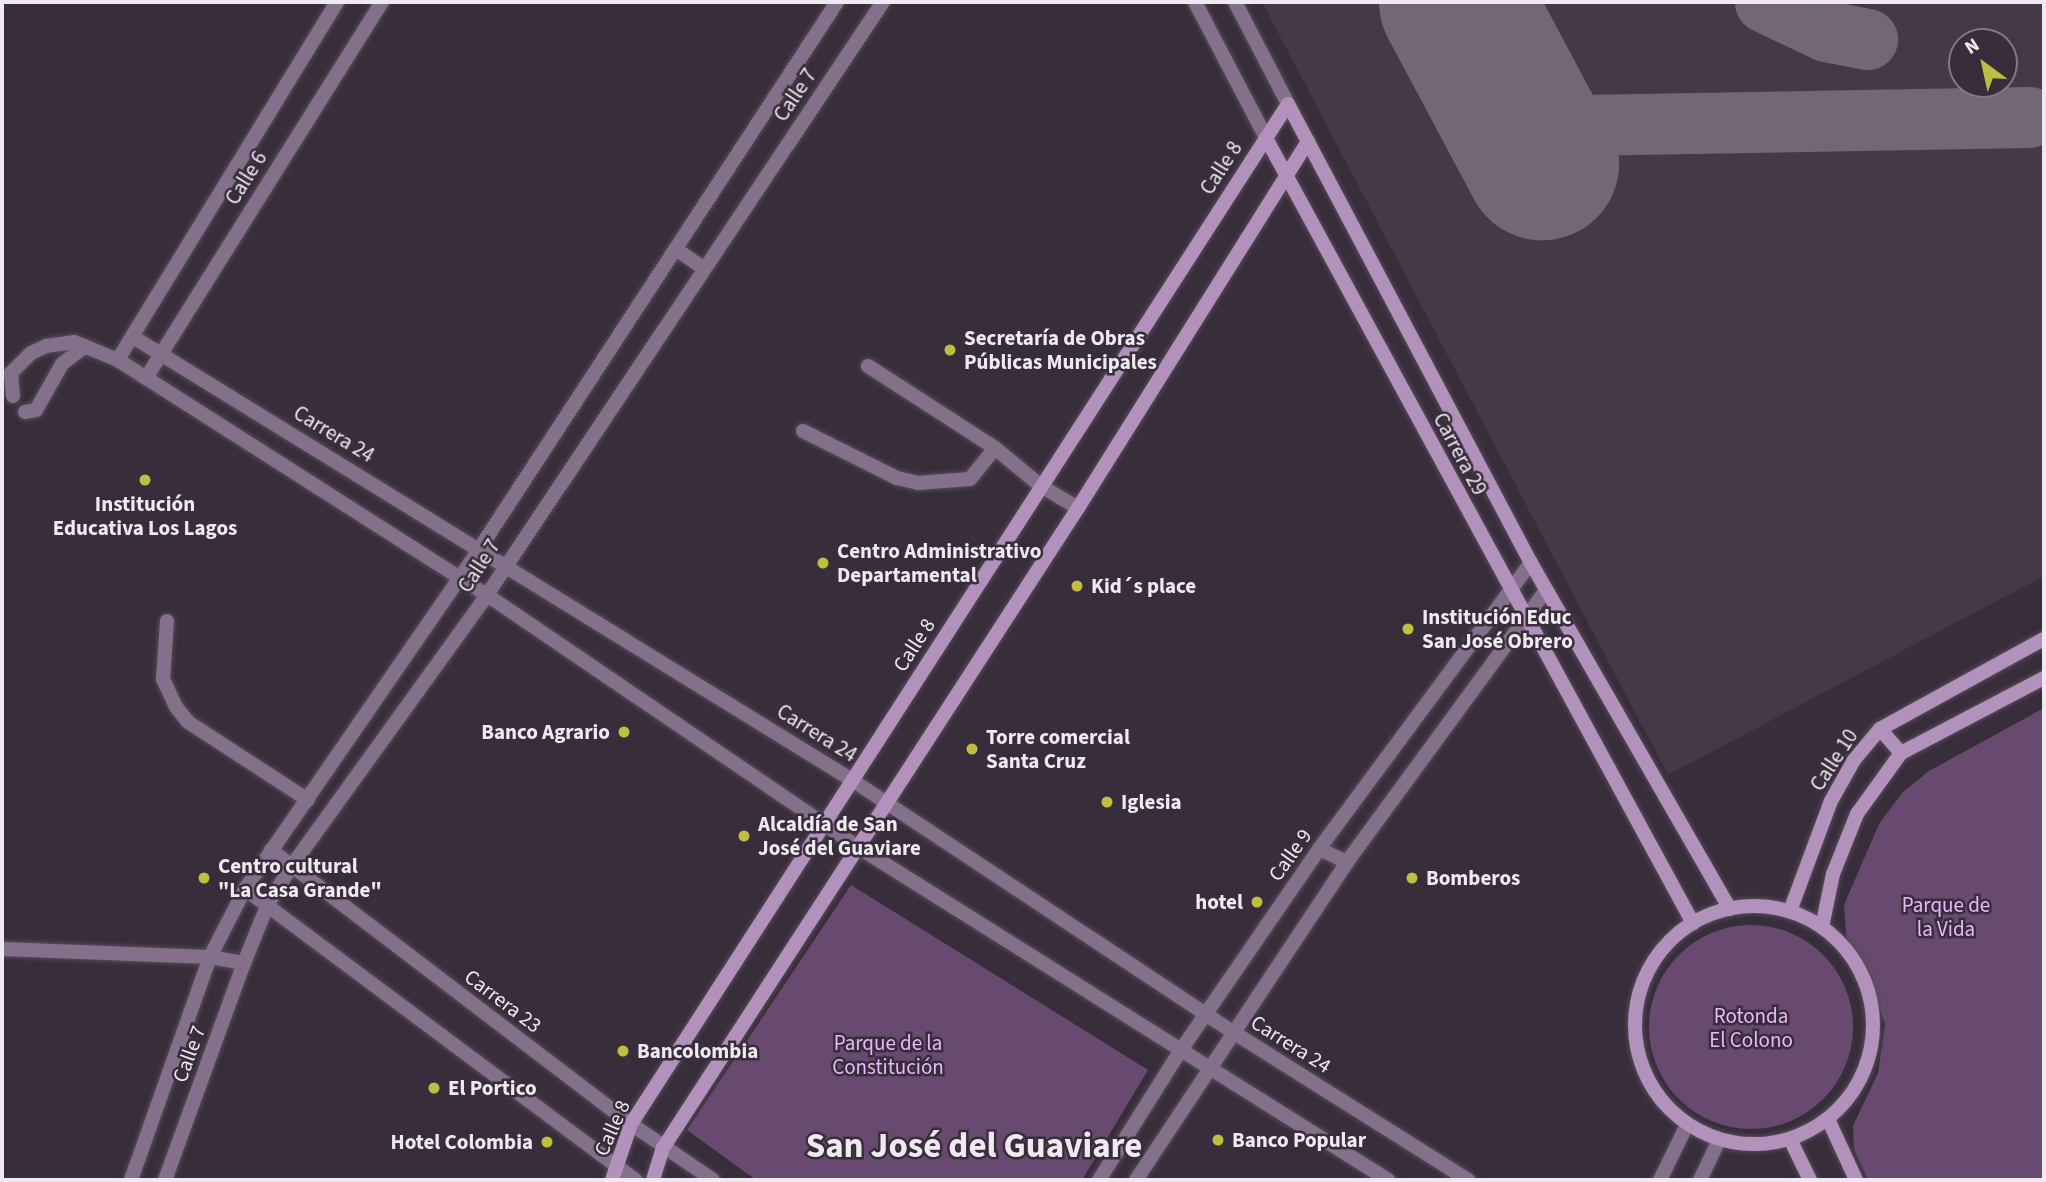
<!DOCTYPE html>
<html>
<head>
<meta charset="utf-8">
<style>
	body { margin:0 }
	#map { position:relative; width:2046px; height:1182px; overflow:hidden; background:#382e3b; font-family:"Source Sans 3",sans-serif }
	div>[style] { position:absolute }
	.built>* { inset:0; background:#453849 }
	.green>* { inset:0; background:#684a71 }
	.round { border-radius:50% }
	.taxiway>* { height:61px; margin:-30.5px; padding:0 30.5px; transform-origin:30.5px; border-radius:30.5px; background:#716874 }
	.runway>* { height:154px; margin:-77px; padding:0 77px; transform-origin:77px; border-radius:77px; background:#716874 }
	.roads { filter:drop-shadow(0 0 2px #554c58) drop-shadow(0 0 2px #554c58) }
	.lane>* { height:14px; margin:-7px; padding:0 7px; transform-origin:7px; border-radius:7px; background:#84708a }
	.street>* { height:14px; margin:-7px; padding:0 7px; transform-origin:7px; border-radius:7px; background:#84708a }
	.secondary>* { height:14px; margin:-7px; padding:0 7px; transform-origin:7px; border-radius:7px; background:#b292bc }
	.secondary>.ring { margin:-7px; padding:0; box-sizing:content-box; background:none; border:14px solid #b292bc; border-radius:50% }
	.dots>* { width:19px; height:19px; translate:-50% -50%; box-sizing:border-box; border:4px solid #382e3b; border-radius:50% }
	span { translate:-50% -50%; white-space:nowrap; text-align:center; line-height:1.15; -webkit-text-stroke:5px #382e3b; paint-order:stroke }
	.street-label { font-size:21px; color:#efe9f1 }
	.poi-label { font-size:21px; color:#efe9f1; font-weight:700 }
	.left { translate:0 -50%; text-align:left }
	.right { translate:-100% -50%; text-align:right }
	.park-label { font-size:21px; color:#ebb7fb }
	.town-label { font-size:35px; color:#efe9f1; font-weight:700 }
	.frame { position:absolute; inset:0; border:4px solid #efe9f1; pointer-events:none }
	.north { position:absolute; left:1948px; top:28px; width:70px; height:70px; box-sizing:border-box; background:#382e3b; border:2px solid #817984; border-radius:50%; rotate:327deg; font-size:19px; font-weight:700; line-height:28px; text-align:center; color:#efe9f1 }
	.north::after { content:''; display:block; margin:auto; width:24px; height:32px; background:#c0be41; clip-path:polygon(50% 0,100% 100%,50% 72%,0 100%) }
</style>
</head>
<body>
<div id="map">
	<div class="built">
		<div style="clip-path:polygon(evenodd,1262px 2px,2044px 2px,2044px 576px,1668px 775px,1262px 2px,1962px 42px,2004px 42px,2004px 84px,1962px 84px,1962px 42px)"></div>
	</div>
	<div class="green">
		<div style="clip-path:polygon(2044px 708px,2044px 1180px,1868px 1180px,1854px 1150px,1853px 1126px,1878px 1073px,1885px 1024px,1872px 986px,1847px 946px,1844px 905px,1879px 824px,1902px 793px,1929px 771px)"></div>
		<div style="clip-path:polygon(851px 885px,1148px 1070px,1082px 1180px,756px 1180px,687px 1130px)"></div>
		<div class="round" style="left:1649px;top:925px;width:204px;height:204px"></div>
	</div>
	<div class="taxiway">
		<div style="left:1765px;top:2px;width:68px;rotate:25.4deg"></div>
		<div style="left:1826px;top:31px;width:42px;rotate:11deg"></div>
		<div style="left:1522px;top:126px;width:507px;rotate:-1.02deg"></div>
	</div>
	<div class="runway">
		<div style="left:1456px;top:2px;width:183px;rotate:61.9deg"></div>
	</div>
	<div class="roads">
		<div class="lane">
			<div style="left:868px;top:366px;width:151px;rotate:32.8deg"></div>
			<div style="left:13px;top:396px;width:23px;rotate:-95deg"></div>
			<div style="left:11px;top:373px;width:28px;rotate:-45deg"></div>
			<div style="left:31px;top:353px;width:17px;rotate:-25deg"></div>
			<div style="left:46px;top:346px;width:28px;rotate:-8deg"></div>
			<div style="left:74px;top:342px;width:48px;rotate:22.2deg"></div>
			<div style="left:25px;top:412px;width:11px;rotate:-10deg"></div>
			<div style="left:36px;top:410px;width:53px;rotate:-60.5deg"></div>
			<div style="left:62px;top:364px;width:29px;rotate:-38deg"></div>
			<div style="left:803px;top:431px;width:105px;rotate:26.6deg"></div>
			<div style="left:897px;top:478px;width:22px;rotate:13deg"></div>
			<div style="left:918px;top:483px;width:52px;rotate:-4.4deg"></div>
			<div style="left:970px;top:479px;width:40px;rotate:-51deg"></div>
			<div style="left:995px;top:448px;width:60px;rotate:39.6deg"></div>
		</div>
		<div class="street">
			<div style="left:337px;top:2px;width:420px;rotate:121.5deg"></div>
			<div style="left:118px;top:360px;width:437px;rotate:32.5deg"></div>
			<div style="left:487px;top:595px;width:448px;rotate:34.2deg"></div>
			<div style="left:858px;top:847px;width:626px;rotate:32.14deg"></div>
			<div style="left:1195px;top:2px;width:153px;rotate:62.4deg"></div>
			<div style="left:1235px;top:2px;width:115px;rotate:62.5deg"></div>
			<div style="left:676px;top:249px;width:32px;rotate:35deg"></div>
			<div style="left:133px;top:337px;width:845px;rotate:31.64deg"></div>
			<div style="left:852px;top:780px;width:457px;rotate:33.5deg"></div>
			<div style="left:1233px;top:1032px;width:278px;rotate:32.2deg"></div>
			<div style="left:146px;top:378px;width:444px;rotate:-57.9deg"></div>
			<div style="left:1041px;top:486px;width:43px;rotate:30.7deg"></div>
			<div style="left:167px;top:621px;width:58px;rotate:93.9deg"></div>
			<div style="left:163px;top:679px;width:31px;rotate:65deg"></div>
			<div style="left:176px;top:707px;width:19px;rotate:51deg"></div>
			<div style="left:188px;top:722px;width:143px;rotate:33deg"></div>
			<div style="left:1319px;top:849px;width:31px;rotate:25deg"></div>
			<div style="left:271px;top:850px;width:452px;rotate:37.3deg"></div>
			<div style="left:631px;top:1124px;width:99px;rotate:34.3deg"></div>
			<div style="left:245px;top:889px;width:487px;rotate:36.7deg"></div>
			<div style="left:2px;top:949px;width:208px;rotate:2.2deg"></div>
			<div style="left:210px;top:957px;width:35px;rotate:10deg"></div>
			<div style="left:131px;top:1180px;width:237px;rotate:-70.5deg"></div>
			<div style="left:210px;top:957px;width:76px;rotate:-62.8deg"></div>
			<div style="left:245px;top:889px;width:414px;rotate:-55.4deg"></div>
			<div style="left:480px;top:548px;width:652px;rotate:-56.82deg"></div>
			<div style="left:165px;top:1180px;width:231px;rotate:-70deg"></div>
			<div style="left:244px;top:963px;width:64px;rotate:-67.9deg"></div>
			<div style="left:268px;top:904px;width:44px;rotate:-58.1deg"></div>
			<div style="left:291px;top:867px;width:335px;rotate:-54.2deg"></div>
			<div style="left:487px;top:595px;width:713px;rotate:-56.27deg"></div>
			<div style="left:1099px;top:1180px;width:154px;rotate:-57.8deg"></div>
			<div style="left:1181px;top:1050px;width:244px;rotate:-55.5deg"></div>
			<div style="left:1319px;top:849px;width:356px;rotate:-53.5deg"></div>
			<div style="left:1136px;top:1180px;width:382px;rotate:-56.4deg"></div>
			<div style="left:1347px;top:862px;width:337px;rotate:-53.8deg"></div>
			<div style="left:1660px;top:1180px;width:61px;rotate:-63.9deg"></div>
			<div style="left:1700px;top:1180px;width:44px;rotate:-64.6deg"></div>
		</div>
		<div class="secondary">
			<div style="left:1266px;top:138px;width:894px;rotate:61.46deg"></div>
			<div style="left:1880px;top:729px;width:32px;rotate:49deg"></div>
			<div class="ring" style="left:1635px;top:906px;width:224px;height:224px"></div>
			<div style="left:1790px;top:911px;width:117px;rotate:-69.6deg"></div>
			<div style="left:1831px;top:801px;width:47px;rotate:-60.7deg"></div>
			<div style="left:1854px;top:760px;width:40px;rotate:-50deg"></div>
			<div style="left:1880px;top:729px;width:187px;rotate:-28.8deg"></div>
			<div style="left:1822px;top:927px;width:54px;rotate:-78.3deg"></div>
			<div style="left:1833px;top:874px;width:65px;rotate:-68.2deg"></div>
			<div style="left:1857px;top:814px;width:75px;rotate:-54.2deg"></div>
			<div style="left:1901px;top:753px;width:161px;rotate:-27.7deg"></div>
			<div style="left:1828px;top:1119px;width:67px;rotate:65.3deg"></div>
			<div style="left:1790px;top:1139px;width:46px;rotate:64deg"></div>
			<div style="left:612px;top:1180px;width:59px;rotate:-71.3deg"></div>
			<div style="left:631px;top:1124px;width:1213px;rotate:-57.21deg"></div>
			<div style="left:1288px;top:104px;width:519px;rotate:62.1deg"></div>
			<div style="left:1531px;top:563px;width:399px;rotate:60.1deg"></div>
			<div style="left:653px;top:1180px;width:34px;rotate:-73deg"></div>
			<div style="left:663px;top:1148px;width:763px;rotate:-57.04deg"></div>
			<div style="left:1078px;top:508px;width:433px;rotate:-57.9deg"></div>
		</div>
	</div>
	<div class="dots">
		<div style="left:950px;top:350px;background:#c0be41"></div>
		<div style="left:145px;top:480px;background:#c0be41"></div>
		<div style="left:823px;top:563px;background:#c0be41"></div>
		<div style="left:1077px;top:586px;background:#c0be41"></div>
		<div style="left:1408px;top:629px;background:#c0be41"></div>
		<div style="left:624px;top:732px;background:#c0be41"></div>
		<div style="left:972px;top:749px;background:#c0be41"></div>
		<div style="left:1107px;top:802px;background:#c0be41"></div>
		<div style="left:744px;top:836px;background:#c0be41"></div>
		<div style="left:204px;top:878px;background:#c0be41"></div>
		<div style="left:1412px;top:878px;background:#c0be41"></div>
		<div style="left:1257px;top:902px;background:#c0be41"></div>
		<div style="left:623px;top:1051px;background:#c0be41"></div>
		<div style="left:434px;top:1088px;background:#c0be41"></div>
		<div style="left:1218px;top:1140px;background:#c0be41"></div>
		<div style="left:547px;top:1142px;background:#c0be41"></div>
	</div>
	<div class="street-label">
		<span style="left:795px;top:95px;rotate:-56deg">Calle 7</span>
		<span style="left:1221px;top:168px;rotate:-57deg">Calle 8</span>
		<span style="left:246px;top:178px;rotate:-58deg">Calle 6</span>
		<span style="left:334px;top:434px;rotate:31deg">Carrera 24</span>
		<span style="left:1460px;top:454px;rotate:62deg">Carrera 29</span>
		<span style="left:479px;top:566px;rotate:-57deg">Calle 7</span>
		<span style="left:914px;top:645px;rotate:-57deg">Calle 8</span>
		<span style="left:817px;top:733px;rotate:32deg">Carrera 24</span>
		<span style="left:1834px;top:760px;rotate:-57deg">Calle 10</span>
		<span style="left:1290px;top:855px;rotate:-55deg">Calle 9</span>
		<span style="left:503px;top:1001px;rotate:37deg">Carrera 23</span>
		<span style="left:1291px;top:1044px;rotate:32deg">Carrera 24</span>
		<span style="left:189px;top:1054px;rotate:-70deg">Calle 7</span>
		<span style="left:612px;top:1128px;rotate:-66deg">Calle 8</span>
	</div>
	<div class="poi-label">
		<span class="left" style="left:964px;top:350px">Secretaría de Obras<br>Públicas Municipales</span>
		<span style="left:145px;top:516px">Institución<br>Educativa Los Lagos</span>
		<span class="left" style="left:837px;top:563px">Centro Administrativo<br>Departamental</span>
		<span class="left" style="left:1091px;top:586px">Kid´s place</span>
		<span class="left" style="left:1422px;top:629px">Institución Educ<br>San José Obrero</span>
		<span class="right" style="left:610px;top:732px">Banco Agrario</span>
		<span class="left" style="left:986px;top:749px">Torre comercial<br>Santa Cruz</span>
		<span class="left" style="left:1121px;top:802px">Iglesia</span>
		<span class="left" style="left:758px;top:836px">Alcaldía de San<br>José del Guaviare</span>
		<span class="left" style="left:218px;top:878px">Centro cultural<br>"La Casa Grande"</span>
		<span class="left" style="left:1426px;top:878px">Bomberos</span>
		<span class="right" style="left:1243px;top:902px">hotel</span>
		<span class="left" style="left:637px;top:1051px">Bancolombia</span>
		<span class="left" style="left:448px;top:1088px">El Portico</span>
		<span class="left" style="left:1232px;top:1140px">Banco Popular</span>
		<span class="right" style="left:533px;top:1142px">Hotel Colombia</span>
	</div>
	<div class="park-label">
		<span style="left:1946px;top:917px">Parque de<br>la Vida</span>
		<span style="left:1751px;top:1028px">Rotonda<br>El Colono</span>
		<span style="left:888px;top:1055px">Parque de la<br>Constitución</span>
	</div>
	<div class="town-label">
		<span style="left:974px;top:1146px">San José del Guaviare</span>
	</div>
	<div class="frame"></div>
	<div class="north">N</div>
</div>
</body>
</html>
